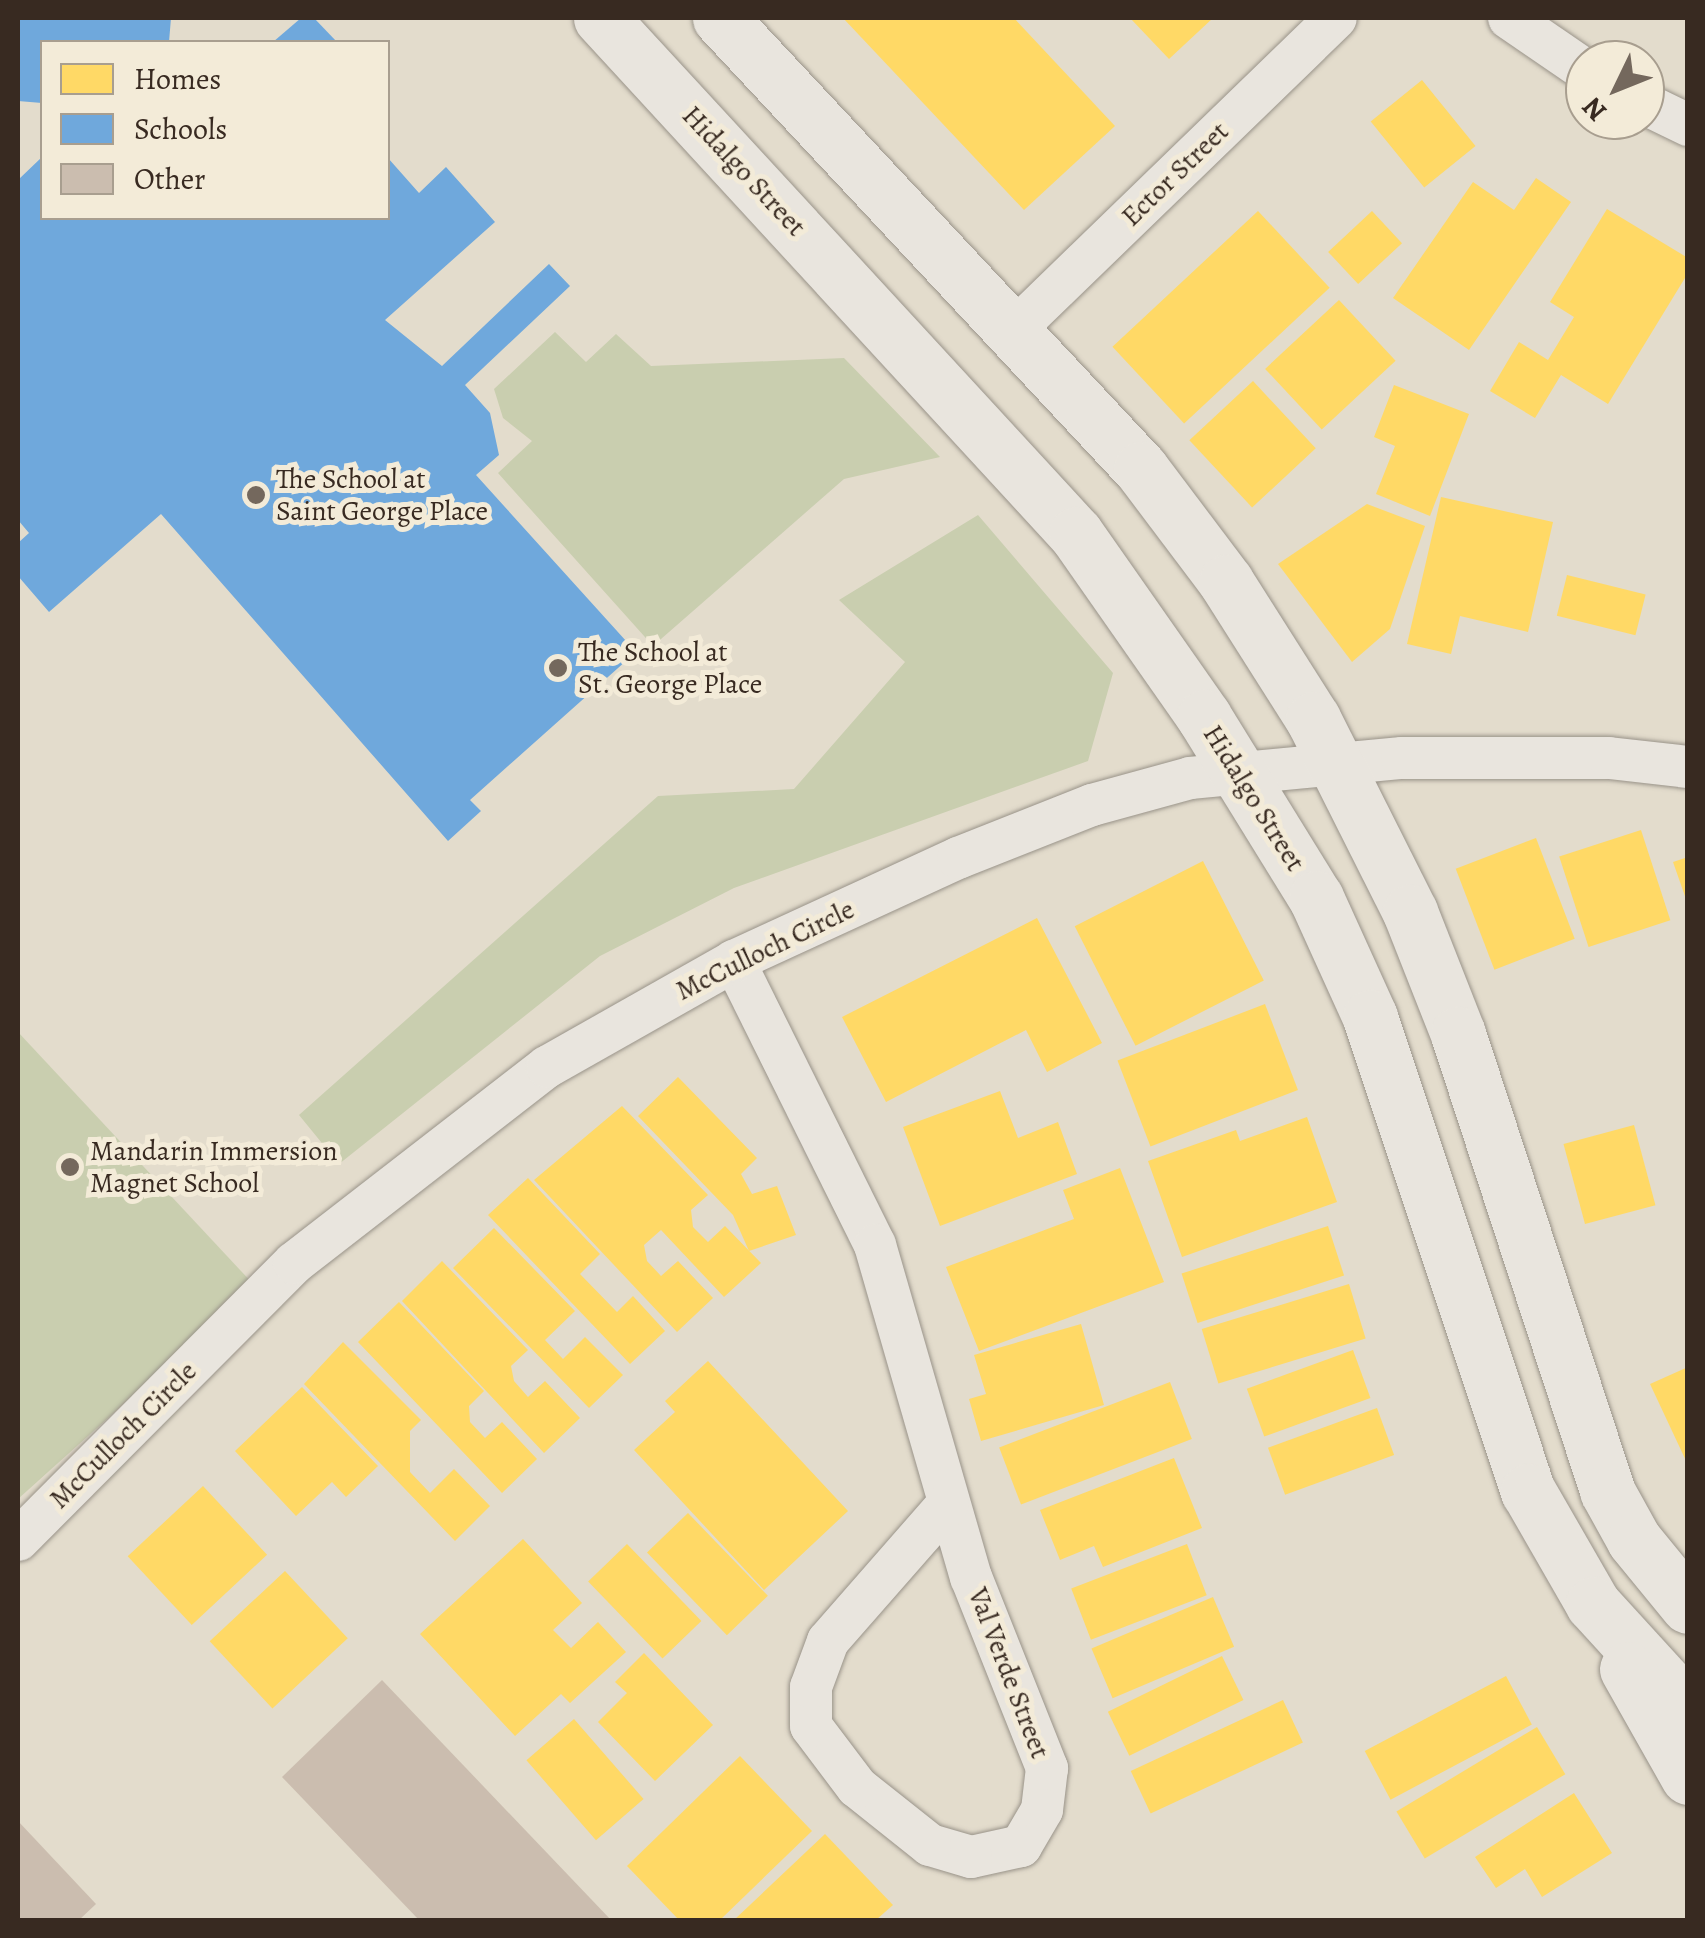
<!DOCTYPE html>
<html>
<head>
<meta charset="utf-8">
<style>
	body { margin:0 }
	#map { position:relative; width:1705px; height:1938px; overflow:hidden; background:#e3dccc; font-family:Alegreya,serif }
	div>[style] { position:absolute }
	.green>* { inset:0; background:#c9ceaf }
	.homes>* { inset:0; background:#ffd966; transform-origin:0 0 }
	.schools>* { inset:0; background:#6fa8dc }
	.building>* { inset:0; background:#cbbdaf }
	.roads { filter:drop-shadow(0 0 2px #999389) drop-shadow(0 0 2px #999389) }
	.street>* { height:42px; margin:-21px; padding:0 21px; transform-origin:21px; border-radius:21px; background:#e9e5de }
	.secondary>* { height:55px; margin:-27.5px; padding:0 27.5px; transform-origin:27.5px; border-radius:27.5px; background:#e9e5de }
	.dots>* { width:28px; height:28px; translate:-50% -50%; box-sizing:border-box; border:5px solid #f3ebd8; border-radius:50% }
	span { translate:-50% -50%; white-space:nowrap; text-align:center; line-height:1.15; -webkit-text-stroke:10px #f3ebd8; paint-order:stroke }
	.street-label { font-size:28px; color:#382a21 }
	.poi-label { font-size:28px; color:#382a21 }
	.left { translate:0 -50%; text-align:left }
	.frame { position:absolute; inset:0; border:20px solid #382a21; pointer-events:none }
	.legend { position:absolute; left:40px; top:40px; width:350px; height:180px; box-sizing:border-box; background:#f3ebd8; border:2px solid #a89e8f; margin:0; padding:12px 18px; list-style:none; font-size:30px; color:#382a21 }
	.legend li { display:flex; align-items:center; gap:20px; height:50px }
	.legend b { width:50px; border:2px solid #a89e8f }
	.north { position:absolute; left:1565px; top:40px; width:100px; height:100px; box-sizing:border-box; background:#f3ebd8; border:2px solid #a89e8f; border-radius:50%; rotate:227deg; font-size:28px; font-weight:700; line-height:40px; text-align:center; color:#382a21 }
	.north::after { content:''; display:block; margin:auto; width:35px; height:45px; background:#74685d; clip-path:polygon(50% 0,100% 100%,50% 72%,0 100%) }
</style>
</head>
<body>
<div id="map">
	<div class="green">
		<div style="clip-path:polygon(555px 332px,586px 362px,616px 334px,651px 366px,844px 358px,940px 457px,844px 479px,653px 646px,498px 473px,532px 441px,503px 418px,494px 389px)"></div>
		<div style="clip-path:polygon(978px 515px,1113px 673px,1088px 761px,734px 888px,600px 956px,339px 1164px,299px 1115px,658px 796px,794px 789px,905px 662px,839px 600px)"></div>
		<div style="clip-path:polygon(18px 1032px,255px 1286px,18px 1499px)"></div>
	</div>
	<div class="homes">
		<div style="clip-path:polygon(843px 18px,1014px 18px,1115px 126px,1024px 210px)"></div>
		<div style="clip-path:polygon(1130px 18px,1213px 18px,1169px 59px)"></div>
		<div style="left:1422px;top:80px;width:85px;height:66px;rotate:51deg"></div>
		<div style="clip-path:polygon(1536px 178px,1571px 202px,1469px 350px,1393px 298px,1473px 182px,1514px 210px)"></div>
		<div style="clip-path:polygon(1607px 209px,1688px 258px,1688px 273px,1608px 404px,1561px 375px,1535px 418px,1490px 391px,1519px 342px,1548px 360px,1574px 317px,1550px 302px)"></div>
		<div style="left:1258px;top:211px;width:105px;height:199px;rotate:47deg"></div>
		<div style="left:1372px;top:211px;width:44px;height:60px;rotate:47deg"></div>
		<div style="left:1339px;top:300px;width:83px;height:101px;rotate:47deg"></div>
		<div style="left:1253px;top:381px;width:92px;height:87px;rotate:47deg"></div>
		<div style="clip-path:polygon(1394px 385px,1469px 414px,1430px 516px,1376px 494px,1395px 446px,1374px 437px)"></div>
		<div style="clip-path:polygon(1441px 497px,1553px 522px,1528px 632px,1460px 616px,1451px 654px,1407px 644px)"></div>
		<div style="clip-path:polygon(1367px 504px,1425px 526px,1390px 629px,1352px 662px,1278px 564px)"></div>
		<div style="left:1567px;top:575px;width:81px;height:42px;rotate:14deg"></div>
		<div style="left:1641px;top:830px;width:95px;height:86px;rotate:72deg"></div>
		<div style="left:1536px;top:838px;width:108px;height:86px;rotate:69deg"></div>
		<div style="clip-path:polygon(1688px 857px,1688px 901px,1687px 902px,1673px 862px)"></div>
		<div style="left:1203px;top:861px;width:134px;height:144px;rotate:63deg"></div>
		<div style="clip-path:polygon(1037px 918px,1102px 1043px,1047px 1072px,1026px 1030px,886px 1102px,842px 1017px)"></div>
		<div style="left:1265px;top:1004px;width:92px;height:158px;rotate:69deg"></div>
		<div style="clip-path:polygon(678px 1077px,757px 1158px,741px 1174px,752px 1194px,777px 1186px,796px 1235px,749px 1251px,733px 1215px,638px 1116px)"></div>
		<div style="clip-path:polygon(1000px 1091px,1018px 1138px,1058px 1122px,1077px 1174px,940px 1226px,903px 1127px)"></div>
		<div style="clip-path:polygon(622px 1106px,708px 1195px,691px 1210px,693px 1227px,708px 1242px,725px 1226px,761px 1263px,724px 1297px,661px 1230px,644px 1245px,647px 1261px,661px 1276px,678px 1261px,713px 1298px,677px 1332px,534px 1180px)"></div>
		<div style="clip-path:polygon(1307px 1117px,1337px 1202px,1182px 1257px,1148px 1161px,1236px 1130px,1240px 1141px)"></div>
		<div style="left:1634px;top:1125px;width:83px;height:73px;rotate:75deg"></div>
		<div style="clip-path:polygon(1120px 1168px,1164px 1282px,979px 1351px,946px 1267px,1074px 1219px,1063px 1190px)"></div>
		<div style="clip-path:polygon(528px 1178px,600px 1254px,580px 1274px,617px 1312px,633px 1296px,665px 1331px,630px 1364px,488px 1215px)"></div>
		<div style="left:1328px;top:1226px;width:52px;height:154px;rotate:72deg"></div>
		<div style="clip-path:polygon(494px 1228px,575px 1311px,545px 1340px,563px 1359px,585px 1337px,623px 1375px,589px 1408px,453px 1268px)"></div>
		<div style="clip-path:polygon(442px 1261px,528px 1350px,511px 1366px,514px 1381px,528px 1397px,545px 1381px,580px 1418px,544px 1453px,402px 1301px)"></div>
		<div style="left:1349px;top:1284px;width:57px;height:154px;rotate:73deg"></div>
		<div style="clip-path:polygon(399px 1302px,484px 1391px,469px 1406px,470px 1422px,485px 1438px,502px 1422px,537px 1459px,502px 1493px,358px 1342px)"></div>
		<div style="clip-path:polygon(1081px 1324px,1104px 1405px,981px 1441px,969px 1399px,986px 1394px,974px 1355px)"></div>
		<div style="clip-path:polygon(343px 1342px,421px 1420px,410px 1431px,410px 1472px,430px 1493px,454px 1469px,490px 1506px,455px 1541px,304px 1384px)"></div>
		<div style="left:1353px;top:1350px;width:51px;height:113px;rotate:70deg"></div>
		<div style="clip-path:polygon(708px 1361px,848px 1511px,764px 1590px,634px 1450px,675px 1412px,665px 1401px)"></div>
		<div style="clip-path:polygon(1688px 1367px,1688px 1465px,1650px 1384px)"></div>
		<div style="left:1170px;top:1382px;width:61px;height:183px;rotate:69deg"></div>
		<div style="clip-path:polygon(302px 1387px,378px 1466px,346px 1497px,332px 1482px,296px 1516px,235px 1451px)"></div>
		<div style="left:1377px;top:1408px;width:50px;height:116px;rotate:70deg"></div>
		<div style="clip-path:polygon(1174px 1458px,1202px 1528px,1103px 1567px,1094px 1546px,1060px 1560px,1040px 1510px)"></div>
		<div style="left:203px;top:1486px;width:94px;height:103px;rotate:47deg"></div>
		<div style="left:688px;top:1513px;width:115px;height:57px;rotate:46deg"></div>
		<div style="clip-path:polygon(523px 1539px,582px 1603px,553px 1630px,571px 1648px,598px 1622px,626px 1652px,570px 1703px,561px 1694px,515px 1736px,420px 1634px)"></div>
		<div style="left:627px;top:1544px;width:107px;height:54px;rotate:46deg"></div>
		<div style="left:1187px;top:1544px;width:55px;height:124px;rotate:69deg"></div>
		<div style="left:285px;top:1571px;width:92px;height:103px;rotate:47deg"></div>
		<div style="left:1213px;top:1597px;width:54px;height:132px;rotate:67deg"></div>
		<div style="clip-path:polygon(644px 1653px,713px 1725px,655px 1781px,598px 1722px,627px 1693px,615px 1682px)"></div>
		<div style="left:1222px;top:1656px;width:49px;height:127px;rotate:64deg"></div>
		<div style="left:1506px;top:1676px;width:55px;height:160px;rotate:62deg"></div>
		<div style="left:1283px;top:1700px;width:47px;height:168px;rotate:65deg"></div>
		<div style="left:574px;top:1719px;width:106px;height:63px;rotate:49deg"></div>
		<div style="left:1537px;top:1727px;width:55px;height:164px;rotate:59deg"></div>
		<div style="clip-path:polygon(740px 1756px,812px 1831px,720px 1920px,679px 1920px,627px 1866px)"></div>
		<div style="clip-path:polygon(1574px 1793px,1612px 1853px,1542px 1897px,1525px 1869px,1496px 1888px,1475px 1857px)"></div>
		<div style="clip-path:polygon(825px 1834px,893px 1905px,876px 1920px,734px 1920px)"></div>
	</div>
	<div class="schools">
		<div style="clip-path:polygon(18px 18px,171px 18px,169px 42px,42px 42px,42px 103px,18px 101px)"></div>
		<div style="clip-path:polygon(301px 18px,314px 18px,337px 42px,273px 42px)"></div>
		<div style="clip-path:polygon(42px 157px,42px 218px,388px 218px,388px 158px,419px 193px,446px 167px,495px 222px,385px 320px,442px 366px,549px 264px,570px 286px,465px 385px,490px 413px,499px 455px,476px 475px,636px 652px,470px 800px,481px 811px,448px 841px,161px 514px,49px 612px,18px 576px,18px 543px,29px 533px,18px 520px,18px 180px)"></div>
	</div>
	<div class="building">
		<div style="clip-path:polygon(382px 1680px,611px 1920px,419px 1920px,282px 1777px)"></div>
		<div style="clip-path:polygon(18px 1821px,96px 1904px,79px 1920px,18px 1920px)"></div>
	</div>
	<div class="roads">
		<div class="street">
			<div style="left:1509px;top:18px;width:92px;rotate:34.4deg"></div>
			<div style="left:1645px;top:104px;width:48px;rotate:26deg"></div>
			<div style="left:1014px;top:330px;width:448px;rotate:-44.1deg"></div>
			<div style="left:734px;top:961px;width:317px;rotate:63.6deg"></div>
			<div style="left:875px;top:1245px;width:346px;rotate:73.9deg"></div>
			<div style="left:971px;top:1577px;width:206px;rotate:68.3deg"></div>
			<div style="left:1047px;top:1768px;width:42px;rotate:96.8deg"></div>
			<div style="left:1042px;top:1810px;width:42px;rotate:120.3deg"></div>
			<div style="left:1021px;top:1846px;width:51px;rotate:167.6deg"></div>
			<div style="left:971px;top:1857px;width:43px;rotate:-163.7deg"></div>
			<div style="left:930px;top:1845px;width:93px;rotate:-141.5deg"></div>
			<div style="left:857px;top:1787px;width:76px;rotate:-127deg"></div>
			<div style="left:811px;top:1726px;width:39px;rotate:-90deg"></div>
			<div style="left:811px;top:1687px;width:49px;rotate:-69.7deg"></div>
			<div style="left:828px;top:1641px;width:182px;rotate:-48.8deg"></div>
			<div style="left:18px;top:1540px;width:391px;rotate:-45.1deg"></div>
			<div style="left:294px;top:1263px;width:320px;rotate:-37.8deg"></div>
			<div style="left:547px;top:1067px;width:215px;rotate:-29.5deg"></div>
			<div style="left:734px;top:961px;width:247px;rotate:-24.7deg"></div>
			<div style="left:958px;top:858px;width:144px;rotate:-21.6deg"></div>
			<div style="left:1092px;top:805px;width:102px;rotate:-15.4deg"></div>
			<div style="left:1190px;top:778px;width:213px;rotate:-5.4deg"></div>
			<div style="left:1402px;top:758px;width:207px"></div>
			<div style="left:1609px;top:758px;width:80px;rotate:6.5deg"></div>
		</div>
		<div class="secondary">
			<div style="left:601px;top:18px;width:701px;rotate:47.37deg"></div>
			<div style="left:1076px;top:534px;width:223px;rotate:55deg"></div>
			<div style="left:1204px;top:717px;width:213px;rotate:58.3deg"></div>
			<div style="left:1316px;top:898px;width:131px;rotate:65.6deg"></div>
			<div style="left:1370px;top:1017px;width:500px;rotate:71.6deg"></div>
			<div style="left:1528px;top:1491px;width:130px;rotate:60.1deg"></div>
			<div style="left:1593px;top:1604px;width:141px;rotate:47.6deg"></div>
			<div style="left:720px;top:18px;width:617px;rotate:46.97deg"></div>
			<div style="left:1141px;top:469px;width:141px;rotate:53deg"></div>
			<div style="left:1226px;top:582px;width:162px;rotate:57.6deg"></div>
			<div style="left:1313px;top:719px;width:216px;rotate:63.3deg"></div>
			<div style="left:1410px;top:912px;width:131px;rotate:68.5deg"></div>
			<div style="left:1458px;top:1034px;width:481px;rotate:71.9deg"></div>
			<div style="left:1607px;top:1491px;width:56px;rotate:61.1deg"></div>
			<div style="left:1634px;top:1540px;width:85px;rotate:50.7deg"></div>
			<div style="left:1627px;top:1669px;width:124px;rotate:60.5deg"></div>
		</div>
	</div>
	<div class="dots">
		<div style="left:256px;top:495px;background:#74685d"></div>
		<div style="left:558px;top:668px;background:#74685d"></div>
		<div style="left:70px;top:1167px;background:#74685d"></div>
	</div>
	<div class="street-label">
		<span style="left:744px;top:171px;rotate:47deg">Hidalgo Street</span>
		<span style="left:1175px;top:174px;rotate:-44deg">Ector Street</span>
		<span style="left:1254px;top:798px;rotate:58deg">Hidalgo Street</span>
		<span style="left:765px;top:950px;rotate:-26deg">McCulloch Circle</span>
		<span style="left:123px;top:1435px;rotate:-45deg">McCulloch Circle</span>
		<span style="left:1009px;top:1673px;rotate:69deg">Val Verde Street</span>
	</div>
	<div class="poi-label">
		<span class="left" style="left:276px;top:495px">The School at<br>Saint George Place</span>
		<span class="left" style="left:578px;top:668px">The School at<br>St. George Place</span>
		<span class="left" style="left:90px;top:1167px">Mandarin Immersion<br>Magnet School</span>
	</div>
	<div class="frame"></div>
	<ul class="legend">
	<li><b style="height:28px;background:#ffd966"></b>Homes</li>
	<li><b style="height:28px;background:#6fa8dc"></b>Schools</li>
	<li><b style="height:28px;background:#cbbdaf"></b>Other</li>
	</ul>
	<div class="north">N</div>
</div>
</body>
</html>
